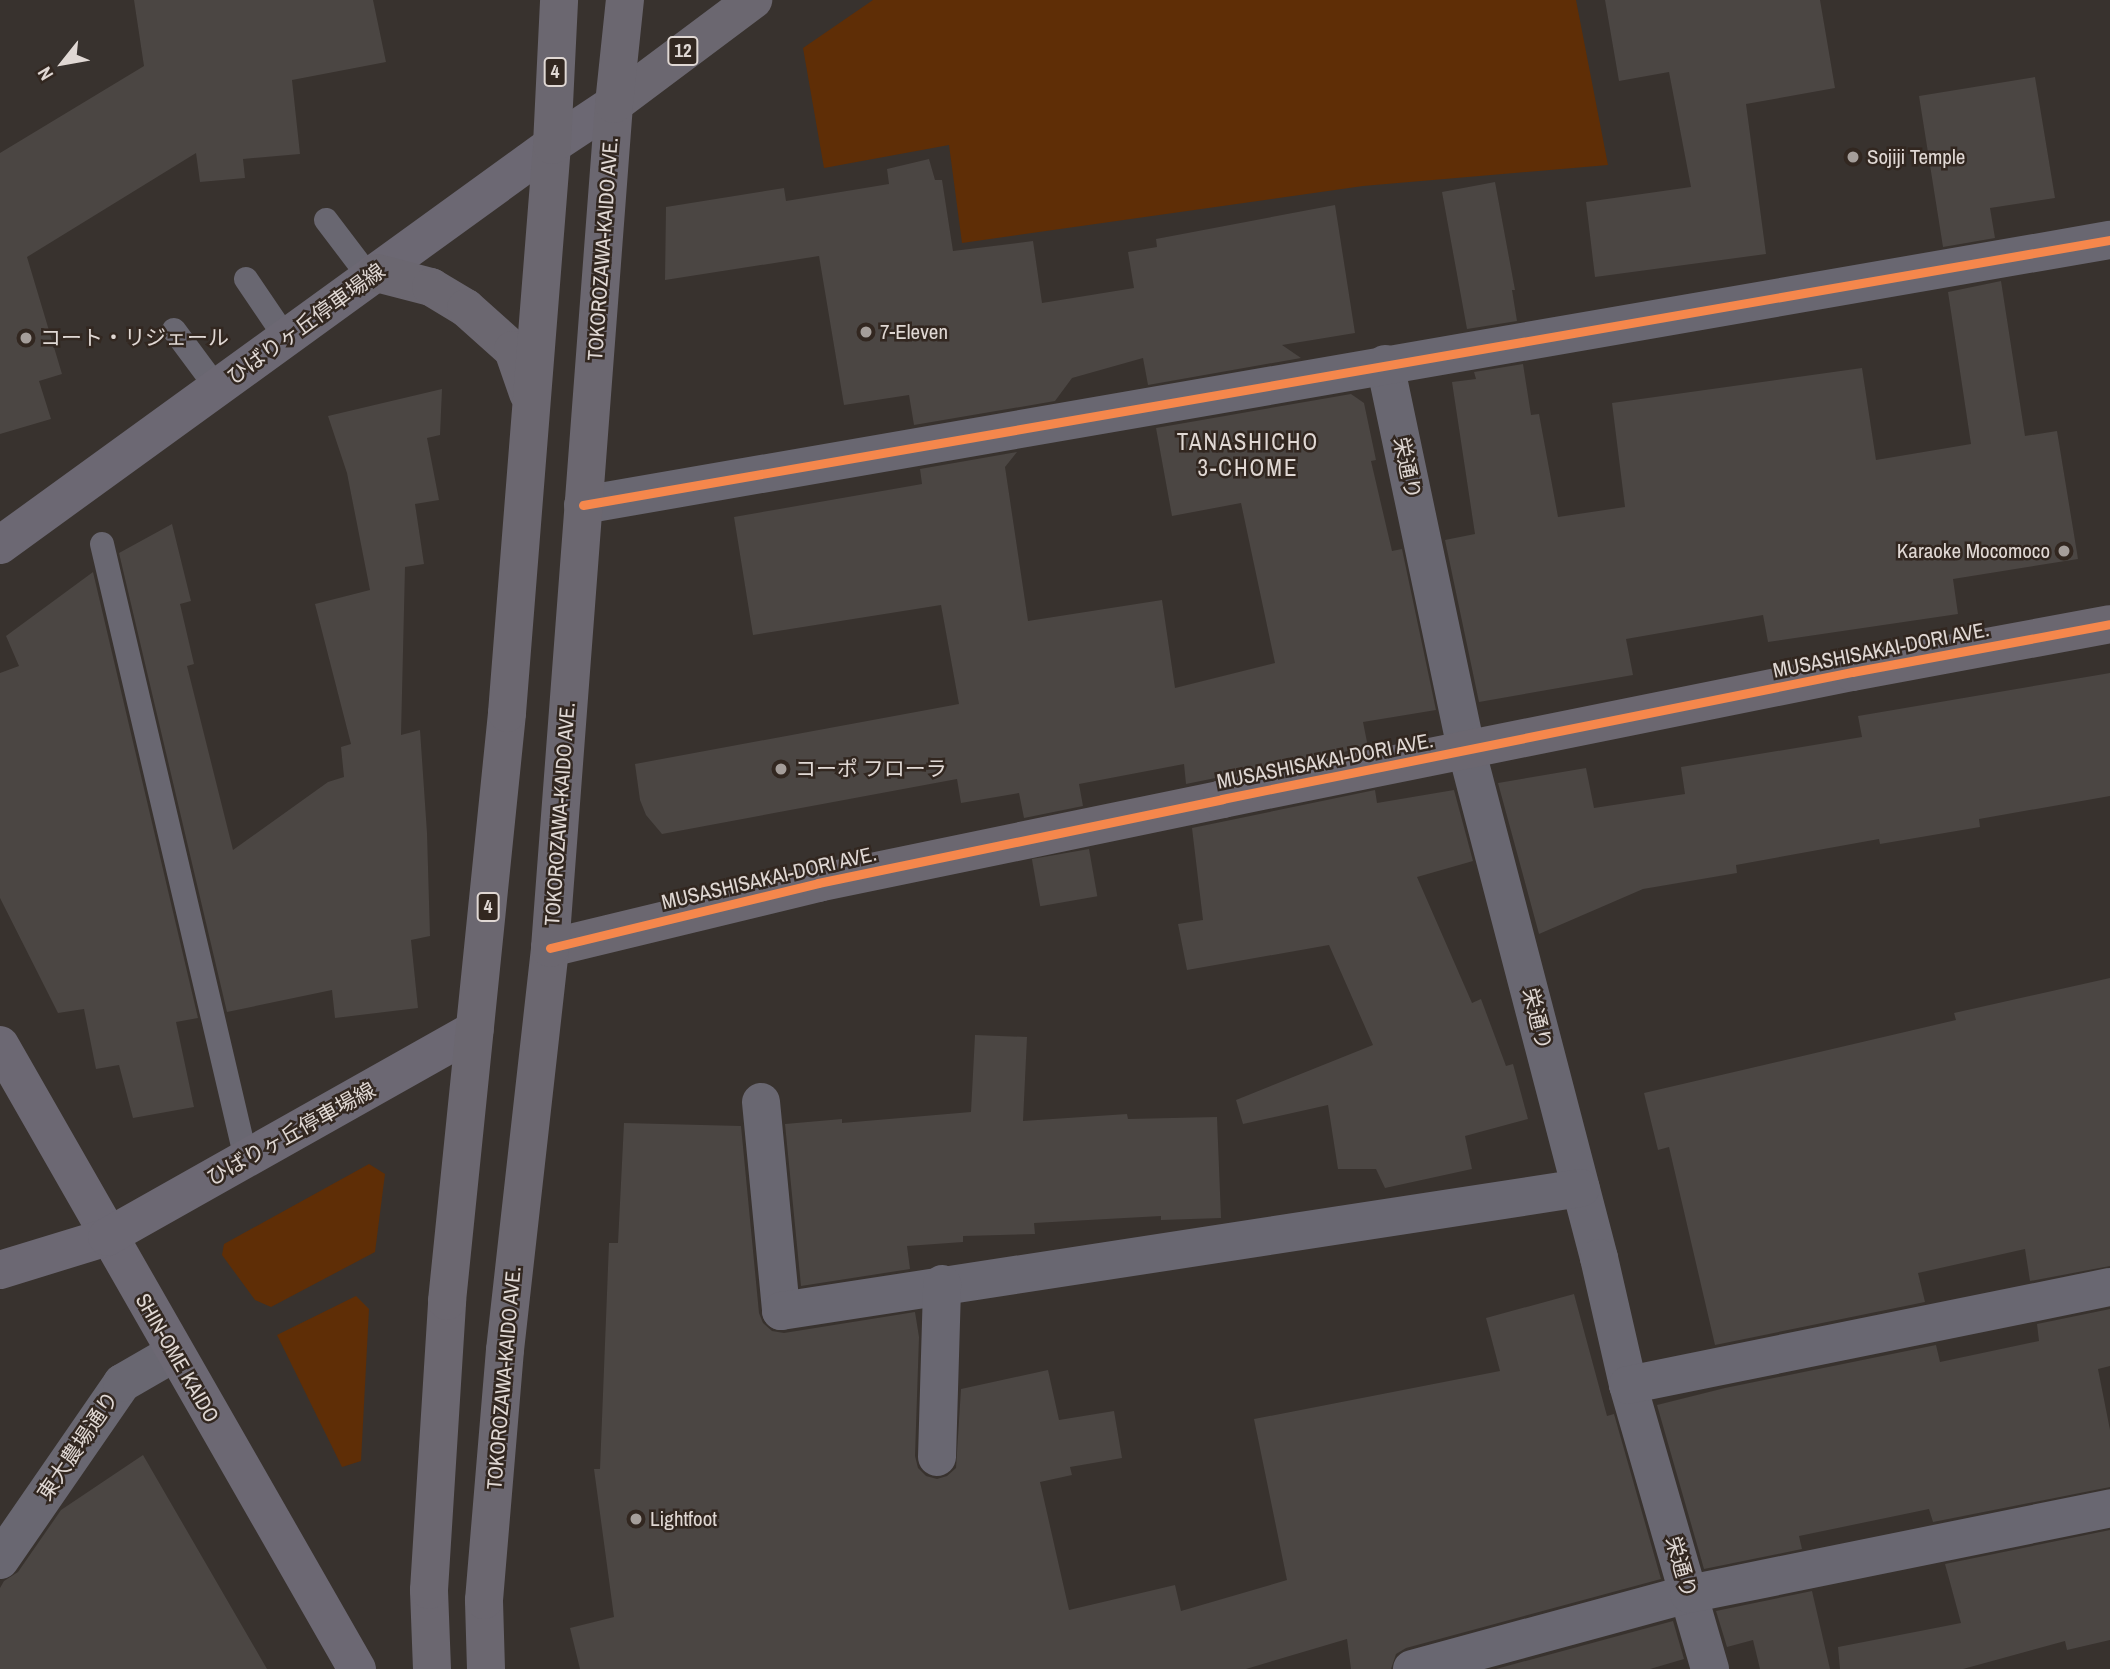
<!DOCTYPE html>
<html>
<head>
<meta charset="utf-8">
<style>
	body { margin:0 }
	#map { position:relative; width:2110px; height:1669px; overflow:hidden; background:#38322e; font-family:"Archivo Narrow","Noto Sans JP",sans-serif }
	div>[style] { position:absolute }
	.green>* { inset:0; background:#5f2e06 }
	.building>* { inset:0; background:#4b4643; transform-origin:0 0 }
	.lane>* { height:24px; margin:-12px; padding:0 12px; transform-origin:12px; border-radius:12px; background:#696771 }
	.street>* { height:38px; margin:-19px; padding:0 19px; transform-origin:19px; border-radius:19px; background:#696771 }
	.secondary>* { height:38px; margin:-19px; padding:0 19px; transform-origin:19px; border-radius:19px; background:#6c6873 }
	.primary>* { height:38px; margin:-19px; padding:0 19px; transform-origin:19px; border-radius:19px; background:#6b6770 }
	.cycleway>* { height:9px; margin:-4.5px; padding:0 4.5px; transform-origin:4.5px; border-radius:4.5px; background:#f5874c }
	.dots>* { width:19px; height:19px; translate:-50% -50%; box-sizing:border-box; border:4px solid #322720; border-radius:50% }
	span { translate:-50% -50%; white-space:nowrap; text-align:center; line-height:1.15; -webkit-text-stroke:5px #322720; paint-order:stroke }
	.shield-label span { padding:2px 5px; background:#322720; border:2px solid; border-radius:5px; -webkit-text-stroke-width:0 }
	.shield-label { font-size:19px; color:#e0d8d4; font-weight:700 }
	.poi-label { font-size:21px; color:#e0d8d4 }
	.left { translate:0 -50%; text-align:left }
	.right { translate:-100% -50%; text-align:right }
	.street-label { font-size:21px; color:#e0d8d4 }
	.neighbourhood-label { font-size:23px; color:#e0d8d4; letter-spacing:2px }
	.north { position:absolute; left:28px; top:28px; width:70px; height:70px; -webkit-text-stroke:5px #322720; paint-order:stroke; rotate:239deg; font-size:19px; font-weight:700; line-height:28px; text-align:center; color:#e0d8d4 }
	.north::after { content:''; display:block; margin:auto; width:24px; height:32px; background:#e0d8d4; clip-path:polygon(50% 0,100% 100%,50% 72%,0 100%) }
</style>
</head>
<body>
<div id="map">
	<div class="green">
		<div style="clip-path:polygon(873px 0,1576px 0,1608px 165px,1363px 186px,962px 243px,949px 145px,824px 168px,803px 48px)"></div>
		<div style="clip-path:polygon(369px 1164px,385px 1174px,375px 1252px,271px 1307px,255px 1300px,222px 1255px,224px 1244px)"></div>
		<div style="clip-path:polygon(356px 1296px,369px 1309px,361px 1461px,342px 1467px,277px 1335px)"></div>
	</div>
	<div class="building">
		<div style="clip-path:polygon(134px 0,373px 0,386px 62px,292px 80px,300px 154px,243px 159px,245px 178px,200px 182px,196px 153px,27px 257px,62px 374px,39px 381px,51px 419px,0 434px,0 153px,144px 66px)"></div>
		<div style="clip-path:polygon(1605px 0,1820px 0,1835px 88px,1746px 104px,1766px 254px,1595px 277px,1586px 202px,1691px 187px,1669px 72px,1619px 81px)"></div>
		<div style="clip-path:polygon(2035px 77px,2055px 198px,1990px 208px,1995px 238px,1943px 247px,1919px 96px)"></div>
		<div style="clip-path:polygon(929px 159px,935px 180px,942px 180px,953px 251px,1033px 241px,1042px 303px,1134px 288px,1128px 252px,1157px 247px,1156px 239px,1335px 205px,1355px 333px,1282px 345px,1301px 358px,1148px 385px,1143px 358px,1072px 378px,1055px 401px,914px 425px,909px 395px,844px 405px,819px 256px,665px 280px,666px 207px,784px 188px,786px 201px,889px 184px,887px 169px)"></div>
		<div style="clip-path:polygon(1495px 182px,1515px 290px,1512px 290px,1517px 321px,1467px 329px,1442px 192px)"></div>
		<div style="clip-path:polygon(2001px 281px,2025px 436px,2057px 431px,2078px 559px,1953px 579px,1958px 614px,1768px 642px,1763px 615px,1626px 639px,1633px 675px,1479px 702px,1445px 540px,1475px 534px,1452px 382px,1476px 379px,1474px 372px,1523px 364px,1531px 415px,1539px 414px,1558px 517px,1625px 507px,1612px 403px,1862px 368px,1876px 460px,1971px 444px,1948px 292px)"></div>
		<div style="clip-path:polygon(442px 389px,440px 435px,427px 438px,439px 500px,415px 504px,424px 564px,405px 567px,401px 735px,420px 730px,427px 833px,430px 936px,411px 940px,418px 1008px,335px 1018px,332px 990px,227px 1012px,119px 553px,172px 524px,191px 601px,180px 604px,194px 664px,187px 666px,233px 850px,328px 782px,344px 777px,341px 747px,351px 744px,315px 604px,370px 590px,347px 473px,328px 416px)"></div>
		<div style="clip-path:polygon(1351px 394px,1364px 403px,1376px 460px,1371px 461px,1392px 551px,1402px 549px,1436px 710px,1363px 722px,1368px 747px,1186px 784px,1184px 764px,1079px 784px,1083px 806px,1024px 818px,1019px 793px,961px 803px,957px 779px,662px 834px,646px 815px,640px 800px,635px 764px,959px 704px,941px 605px,753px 635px,734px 517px,922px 484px,920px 469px,1017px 452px,1005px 467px,1028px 621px,1162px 600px,1175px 688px,1275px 663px,1241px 503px,1172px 516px,1156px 428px)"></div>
		<div style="clip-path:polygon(93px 572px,198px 1018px,176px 1022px,194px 1107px,133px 1118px,119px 1065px,96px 1069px,84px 1009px,58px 1013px,0 898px,0 673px,19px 666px,6px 636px)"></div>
		<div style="clip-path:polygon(2110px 673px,2110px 796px,1979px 819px,1980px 827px,1880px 844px,1879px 839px,1736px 865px,1737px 873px,1643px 889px,1539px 934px,1498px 783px,1586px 768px,1594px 808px,1685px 794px,1681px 767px,1862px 737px,1858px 716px)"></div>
		<div style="clip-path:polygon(1375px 790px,1377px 803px,1454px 790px,1473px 861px,1417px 877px,1472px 1003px,1481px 999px,1506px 1066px,1513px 1064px,1528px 1119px,1465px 1136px,1472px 1169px,1385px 1188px,1376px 1169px,1338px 1169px,1328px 1105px,1243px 1124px,1236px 1100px,1373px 1045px,1329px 945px,1187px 970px,1178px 924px,1203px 920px,1192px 828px)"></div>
		<div style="left:1089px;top:849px;width:48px;height:58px;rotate:80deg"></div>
		<div style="clip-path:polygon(2110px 978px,2110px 1266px,2030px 1281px,2025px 1249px,1918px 1273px,1925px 1302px,1715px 1345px,1669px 1147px,1658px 1150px,1644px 1093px,1956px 1020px,1954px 1013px)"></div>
		<div style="clip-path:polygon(975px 1035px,1027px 1037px,1023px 1121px,1127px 1114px,1128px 1119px,1217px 1117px,1221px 1218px,1161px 1220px,1161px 1216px,1034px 1223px,1035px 1234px,963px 1236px,963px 1242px,907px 1246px,910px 1269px,801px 1286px,785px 1124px,842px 1119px,842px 1123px,971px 1112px)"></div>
		<div style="clip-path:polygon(624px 1123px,741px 1126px,759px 1313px,763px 1323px,772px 1331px,784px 1333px,915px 1312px,919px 1337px,915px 1456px,918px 1468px,926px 1476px,937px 1479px,947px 1476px,956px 1468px,961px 1389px,1048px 1370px,1059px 1420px,1114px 1411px,1122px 1458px,1070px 1467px,1072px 1475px,1040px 1482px,1069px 1610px,1175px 1585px,1181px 1611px,1287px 1580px,1254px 1419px,1500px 1371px,1486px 1318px,1574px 1294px,1607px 1416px,1614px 1414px,1661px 1579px,1406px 1648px,1396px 1654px,1391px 1669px,1351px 1669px,1347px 1639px,1246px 1669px,580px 1669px,570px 1628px,614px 1617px,594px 1469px,600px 1469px,609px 1243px,618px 1243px)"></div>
		<div style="clip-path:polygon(2110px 1309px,2110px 1366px,2098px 1369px,2110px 1430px,2110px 1487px,1933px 1522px,1929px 1509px,1799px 1536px,1802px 1549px,1704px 1569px,1657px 1405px,1725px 1388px,1936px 1345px,1940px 1362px,2039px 1341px,2037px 1324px)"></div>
		<div style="clip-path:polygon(143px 1455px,267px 1669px,0 1669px,0 1588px,4px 1581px,18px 1572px,61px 1510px)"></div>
		<div style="clip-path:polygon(2110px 1530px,2110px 1640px,2067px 1650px,2065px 1641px,1963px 1669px,1840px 1669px,1838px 1647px,1961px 1623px,1945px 1564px)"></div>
		<div style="clip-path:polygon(1812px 1591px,1830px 1669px,1760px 1669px,1753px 1640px,1727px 1647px,1716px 1611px)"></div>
		<div style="clip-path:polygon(1673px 1621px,1684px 1659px,1650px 1669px,1496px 1669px)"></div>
	</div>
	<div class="lane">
		<div style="left:326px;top:220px;width:73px;rotate:52.8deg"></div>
		<div style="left:246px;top:279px;width:71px;rotate:55.9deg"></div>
		<div style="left:174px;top:330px;width:72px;rotate:53.4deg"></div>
		<div style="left:102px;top:544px;width:632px;rotate:76.82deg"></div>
	</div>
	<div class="street">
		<div style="left:1385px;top:364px;width:397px;rotate:78.1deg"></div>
		<div style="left:1467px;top:752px;width:523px;rotate:75.38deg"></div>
		<div style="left:1599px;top:1258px;width:130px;rotate:77.1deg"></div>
		<div style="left:1628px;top:1385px;width:296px;rotate:73.9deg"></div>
		<div style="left:583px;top:505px;width:1550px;rotate:-9.85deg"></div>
		<div style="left:761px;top:1102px;width:210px;rotate:84.5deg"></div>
		<div style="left:781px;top:1311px;width:809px;rotate:-8.74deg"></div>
		<div style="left:1628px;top:1385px;width:492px;rotate:-11.5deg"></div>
		<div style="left:937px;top:1457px;width:173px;rotate:-88.3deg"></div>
		<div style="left:0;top:1560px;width:215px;rotate:-55.4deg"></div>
		<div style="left:122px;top:1383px;width:60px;rotate:-30deg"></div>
		<div style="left:1412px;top:1669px;width:287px;rotate:-15.2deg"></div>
		<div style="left:1689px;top:1594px;width:430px;rotate:-11.5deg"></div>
	</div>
	<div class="secondary">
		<div style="left:0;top:545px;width:682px;rotate:-35.93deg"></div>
		<div style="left:552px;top:145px;width:74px;rotate:-33.5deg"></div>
		<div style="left:0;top:1045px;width:719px;rotate:60.23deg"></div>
		<div style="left:0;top:1270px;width:112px;rotate:-17.1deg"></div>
		<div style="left:107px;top:1237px;width:422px;rotate:-29.4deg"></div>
	</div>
	<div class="primary">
		<div style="left:614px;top:104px;width:174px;rotate:-36.8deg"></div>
		<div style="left:377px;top:273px;width:56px;rotate:14.5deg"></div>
		<div style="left:431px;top:287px;width:41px;rotate:31deg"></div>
		<div style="left:466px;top:308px;width:63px;rotate:41.8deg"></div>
		<div style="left:513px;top:350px;width:46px;rotate:70.8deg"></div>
		<div style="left:550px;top:948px;width:276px;rotate:-13.6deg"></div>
		<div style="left:818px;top:883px;width:413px;rotate:-11.7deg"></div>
		<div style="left:1222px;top:799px;width:643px;rotate:-11.4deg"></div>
		<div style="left:1852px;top:672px;width:262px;rotate:-10.5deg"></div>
		<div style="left:432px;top:1669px;width:79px;rotate:-92.2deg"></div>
		<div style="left:429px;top:1590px;width:290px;rotate:-86.4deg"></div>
		<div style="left:447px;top:1301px;width:591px;rotate:-84.17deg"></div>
		<div style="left:507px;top:713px;width:570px;rotate:-85.47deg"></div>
		<div style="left:552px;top:145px;width:145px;rotate:-87.2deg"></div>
		<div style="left:486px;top:1669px;width:69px;rotate:-91.7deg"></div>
		<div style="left:484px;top:1600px;width:251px;rotate:-85.2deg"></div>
		<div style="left:505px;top:1350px;width:405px;rotate:-83.6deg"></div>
		<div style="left:550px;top:948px;width:846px;rotate:-85.66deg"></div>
		<div style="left:614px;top:104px;width:105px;rotate:-84deg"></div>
	</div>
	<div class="cycleway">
		<div style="left:583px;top:505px;width:1550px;rotate:-9.85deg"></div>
		<div style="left:550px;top:948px;width:276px;rotate:-13.6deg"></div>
		<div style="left:818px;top:883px;width:413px;rotate:-11.7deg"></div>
		<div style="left:1222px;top:799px;width:643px;rotate:-11.4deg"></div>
		<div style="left:1852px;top:672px;width:262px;rotate:-10.5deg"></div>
	</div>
	<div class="dots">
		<div style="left:1853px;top:157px;background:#a59e9a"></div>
		<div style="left:866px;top:332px;background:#a59e9a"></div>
		<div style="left:26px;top:338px;background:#a59e9a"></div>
		<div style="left:2064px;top:551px;background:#a59e9a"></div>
		<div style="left:781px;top:769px;background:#a59e9a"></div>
		<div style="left:636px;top:1519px;background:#a59e9a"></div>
	</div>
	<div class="shield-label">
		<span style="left:683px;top:51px">12</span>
		<span style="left:555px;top:72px">4</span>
		<span style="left:488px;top:907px">4</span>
	</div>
	<div class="poi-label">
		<span class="left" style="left:1867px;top:157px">Sojiji Temple</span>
		<span class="left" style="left:880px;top:332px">7-Eleven</span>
		<span class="left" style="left:40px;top:338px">コート・リジェール</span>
		<span class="right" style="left:2050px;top:551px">Karaoke Mocomoco</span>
		<span class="left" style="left:795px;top:769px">コーポ フローラ</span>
		<span class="left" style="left:650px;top:1519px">Lightfoot</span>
	</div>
	<div class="street-label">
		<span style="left:603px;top:249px;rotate:-86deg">TOKOROZAWA-KAIDO AVE.</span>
		<span style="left:306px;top:324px;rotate:-36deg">ひばりヶ丘停車場線</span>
		<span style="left:1407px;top:468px;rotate:78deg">栄通り</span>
		<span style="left:1881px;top:650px;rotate:-11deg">MUSASHISAKAI-DORI AVE.</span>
		<span style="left:1325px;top:761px;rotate:-11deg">MUSASHISAKAI-DORI AVE.</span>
		<span style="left:560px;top:814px;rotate:-86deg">TOKOROZAWA-KAIDO AVE.</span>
		<span style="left:769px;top:878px;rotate:-13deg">MUSASHISAKAI-DORI AVE.</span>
		<span style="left:1537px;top:1019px;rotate:76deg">栄通り</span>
		<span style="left:291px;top:1134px;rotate:-29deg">ひばりヶ丘停車場線</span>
		<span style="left:177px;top:1358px;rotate:60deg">SHIN-OME KAIDO</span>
		<span style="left:504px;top:1378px;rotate:-85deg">TOKOROZAWA-KAIDO AVE.</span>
		<span style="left:78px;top:1446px;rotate:-56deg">東大農場通り</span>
		<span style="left:1681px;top:1567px;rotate:74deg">栄通り</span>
	</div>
	<div class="neighbourhood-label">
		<span style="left:1248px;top:455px">TANASHICHO<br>3-CHOME</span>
	</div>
	<div class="north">N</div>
</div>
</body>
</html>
